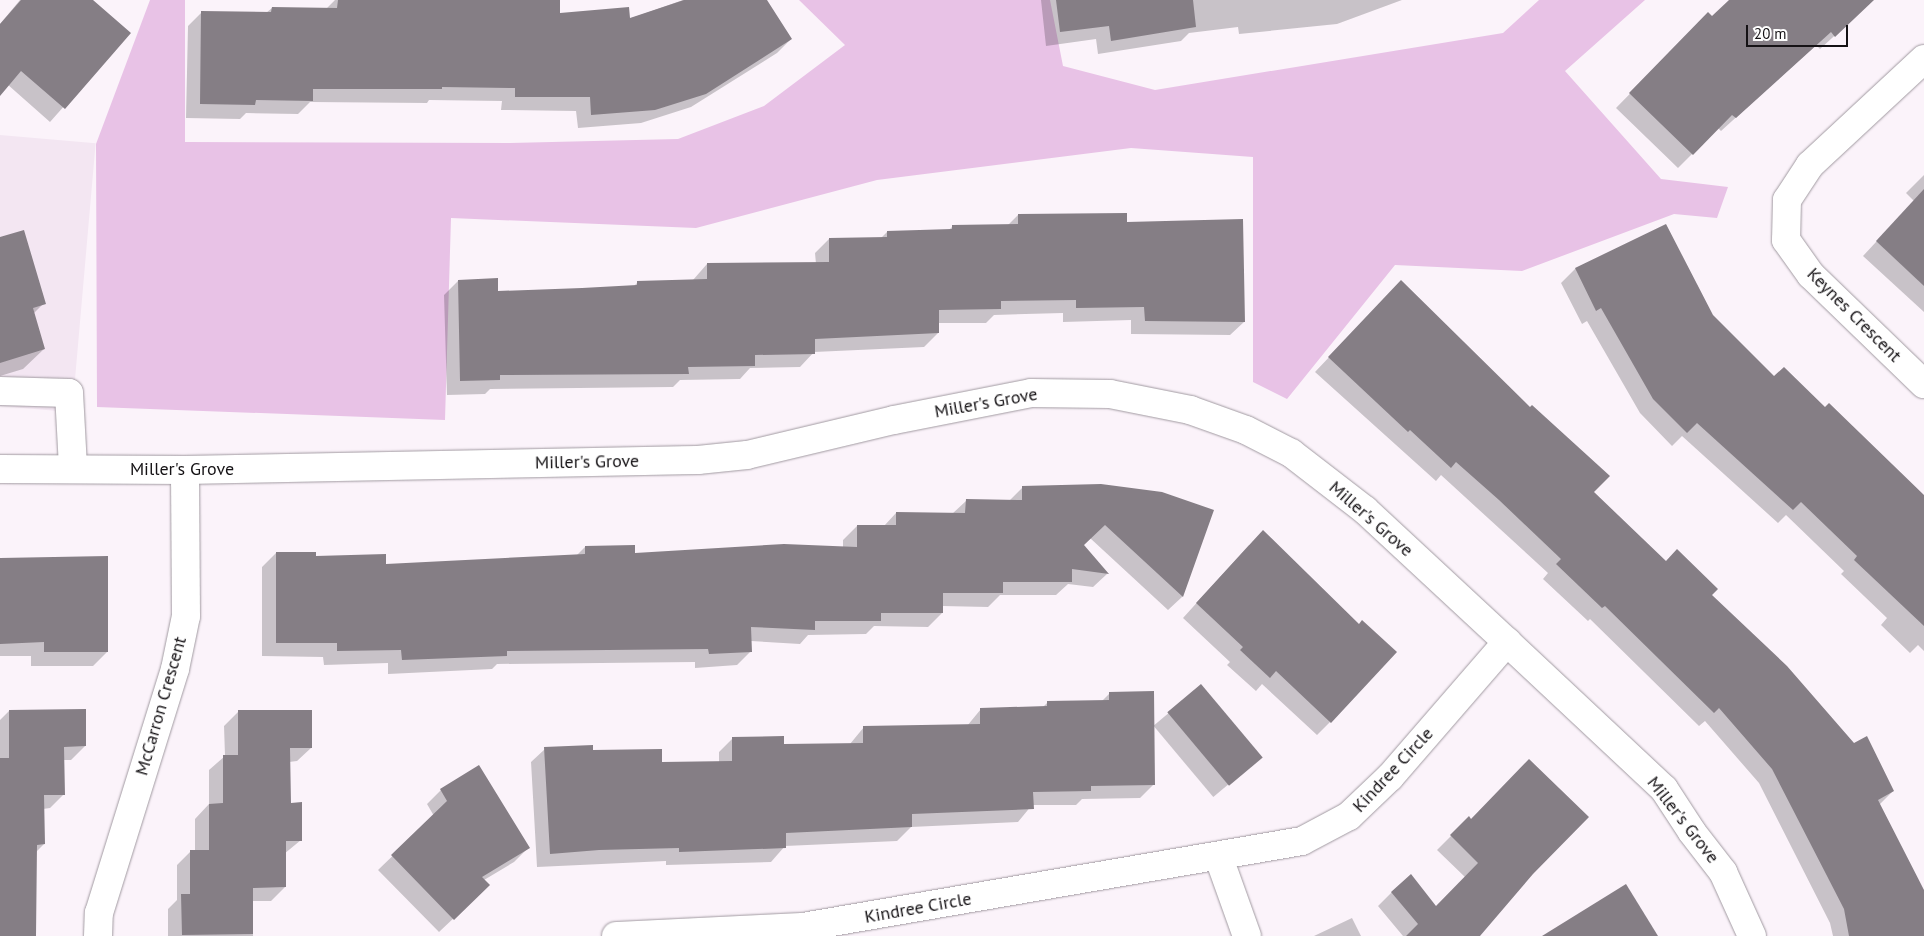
<!DOCTYPE html>
<html>
<head>
<meta charset="utf-8">
<style>
	body { margin:0 }
	#map { position:relative; width:1924px; height:936px; overflow:hidden; background:#fbf3fa; font-family:"PT Sans",sans-serif }
	div>[style] { position:absolute }
	.built>* { inset:0; background:#f3e6f2; transform-origin:0 0 }
	.green>* { inset:0; background:#e8c2e6 }
	.shadow>* { inset:0; background:#0003; transform-origin:0 0 }
	.building>* { inset:0; background:#857e85; transform-origin:0 0 }
	.roads { filter:drop-shadow(0 0 1px #a19aa1) drop-shadow(0 0 1px #a19aa1) }
	.minor>* { height:28px; margin:-14px; padding:0 14px; transform-origin:14px; border-radius:14px; background:#fff }
	span { translate:-50% -50%; white-space:nowrap; text-align:center; line-height:1.15; -webkit-text-stroke:4px #fff; paint-order:stroke }
	.street-label { font-size:18px; color:#151215 }
	.scale { position:absolute; left:1746px; top:25px; width:102px; height:22px; box-sizing:border-box; border:2px solid #151215; border-top:0; padding-left:6px; font-size:15px; line-height:18px; white-space:nowrap; color:#151215; -webkit-text-stroke:4px #fff; paint-order:stroke }
</style>
</head>
<body>
<div id="map">
	<div class="built">
		<div style="left:0;top:135px;width:96px;height:270px;rotate:5deg"></div>
	</div>
	<div class="green">
		<div style="clip-path:polygon(150px 0,185px 0,185px 142px,510px 143px,678px 139px,764px 106px,845px 45px,799px 0,1050px 0,1063px 66px,1155px 90px,1503px 33px,1539px 0,1645px 0,1565px 71px,1661px 179px,1728px 187px,1717px 218px,1674px 214px,1522px 271px,1395px 265px,1287px 399px,1253px 382px,1253px 157px,1131px 148px,877px 180px,696px 228px,451px 218px,445px 420px,97px 407px,96px 144px)"></div>
	</div>
	<div class="shadow">
		<div style="clip-path:polygon(20px 0,89px 0,129px 33px,50px 122px,7px 84px,0 91px,0 24px)"></div>
		<div style="clip-path:polygon(335px 0,559px 0,559px 14px,629px 19px,683px 0,766px 0,791px 39px,777px 53px,691px 107px,641px 123px,578px 128px,576px 111px,501px 110px,502px 101px,429px 100px,427px 103px,310px 102px,298px 114px,246px 113px,240px 119px,186px 118px,188px 26px,202px 12px,266px 13px,272px 8px,326px 9px)"></div>
		<div style="clip-path:polygon(1041px 0,1402px 0,1337px 24px,1239px 34px,1238px 27px,1189px 33px,1181px 41px,1098px 54px,1096px 39px,1046px 46px)"></div>
		<div style="clip-path:polygon(1730px 0,1867px 0,1855px 17px,1820px 49px,1816px 45px,1721px 131px,1718px 128px,1678px 168px,1616px 108px,1708px 14px,1712px 18px)"></div>
		<div style="clip-path:polygon(1924px 175px,1924px 312px,1863px 256px,1914px 201px,1906px 193px)"></div>
		<div style="clip-path:polygon(1018px 215px,1126px 224px,1244px 322px,1230px 335px,1131px 334px,1131px 320px,1063px 322px,1063px 313px,994px 315px,986px 323px,938px 323px,938px 333px,924px 347px,814px 352px,800px 367px,750px 368px,740px 379px,680px 380px,673px 387px,490px 389px,485px 394px,447px 395px,444px 295px,458px 281px,497px 292px,633px 287px,638px 282px,693px 280px,707px 264px,816px 264px,815px 253px,829px 239px,881px 238px,887px 232px,949px 230px,953px 226px,1008px 225px)"></div>
		<div style="clip-path:polygon(1666px 225px,1712px 316px,1774px 378px,1825px 408px,1924px 497px,1924px 651px,1918px 645px,1910px 653px,1881px 625px,1887px 618px,1841px 574px,1844px 571px,1786px 515px,1778px 523px,1682px 436px,1672px 446px,1640px 413px,1587px 321px,1582px 324px,1561px 283px,1575px 269px)"></div>
		<div style="clip-path:polygon(0 238px,44px 303px,33px 314px,44px 349px,23px 369px,0 376px)"></div>
		<div style="clip-path:polygon(1387px 296px,1666px 562px,1711px 595px,1893px 791px,1879px 805px,1924px 893px,1924px 936px,1833px 936px,1830px 923px,1759px 783px,1705px 721px,1699px 726px,1590px 619px,1588px 621px,1543px 579px,1548px 573px,1441px 475px,1436px 481px,1315px 372px)"></div>
		<div style="clip-path:polygon(1023px 487px,1212px 511px,1182px 597px,1168px 610px,1090px 538px,1083px 545px,1107px 574px,1093px 587px,1068px 584px,1056px 595px,1000px 595px,988px 607px,942px 606px,942px 613px,928px 627px,874px 626px,866px 634px,808px 635px,800px 644px,751px 641px,751px 651px,737px 665px,695px 668px,695px 662px,497px 664px,492px 669px,388px 674px,388px 663px,324px 665px,323px 657px,262px 656px,262px 567px,276px 553px,385px 566px,577px 555px,585px 547px,634px 554px,843px 548px,843px 540px,857px 526px,884px 526px,896px 513px,952px 514px,966px 501px,1009px 501px)"></div>
		<div style="clip-path:polygon(1249px 545px,1330px 722px,1317px 735px,1262px 684px,1256px 691px,1227px 665px,1230px 662px,1183px 618px)"></div>
		<div style="clip-path:polygon(0 559px,107px 652px,93px 666px,31px 666px,31px 656px,0 656px)"></div>
		<div style="left:1201px;top:686px;width:93px;height:62px;rotate:50deg"></div>
		<div style="clip-path:polygon(1110px 693px,1154px 784px,1140px 798px,1082px 799px,1076px 805px,1032px 805px,1018px 822px,911px 827px,897px 841px,785px 846px,771px 862px,666px 865px,666px 861px,537px 867px,531px 762px,545px 749px,592px 751px,661px 764px,719px 762px,719px 752px,733px 738px,783px 745px,850px 744px,864px 727px,967px 726px,981px 709px,1042px 708px,1048px 702px,1102px 701px)"></div>
		<div style="clip-path:polygon(9px 711px,85px 746px,71px 760px,63px 760px,64px 794px,50px 808px,43px 809px,44px 844px,35px 853px,34px 936px,0 936px,0 720px)"></div>
		<div style="clip-path:polygon(238px 712px,311px 748px,297px 761px,289px 762px,289px 804px,301px 840px,284px 854px,285px 887px,271px 901px,252px 901px,253px 936px,168px 936px,168px 909px,177px 900px,177px 865px,191px 851px,195px 851px,195px 819px,209px 804px,209px 770px,225px 756px,224px 726px)"></div>
		<div style="clip-path:polygon(441px 790px,528px 848px,514px 862px,484px 880px,474px 899px,439px 932px,378px 870px,434px 816px,427px 804px)"></div>
		<div style="clip-path:polygon(1469px 818px,1532px 873px,1478px 936px,1403px 936px,1378px 906px,1392px 892px,1436px 908px,1466px 878px,1437px 850px)"></div>
		<div style="clip-path:polygon(1352px 918px,1361px 936px,1314px 936px)"></div>
	</div>
	<div class="building">
		<div style="clip-path:polygon(21px 0,93px 0,131px 33px,65px 109px,21px 71px,0 96px,0 24px)"></div>
		<div style="clip-path:polygon(338px 0,560px 0,560px 13px,629px 7px,630px 18px,684px 0,767px 0,792px 39px,706px 94px,655px 110px,591px 115px,590px 97px,515px 97px,515px 88px,442px 87px,442px 89px,313px 89px,313px 101px,256px 100px,255px 105px,200px 104px,201px 11px,271px 12px,272px 7px,337px 8px)"></div>
		<div style="clip-path:polygon(1056px 0,1193px 0,1196px 27px,1111px 41px,1109px 26px,1060px 32px)"></div>
		<div style="clip-path:polygon(1729px 0,1874px 0,1835px 37px,1831px 32px,1736px 118px,1732px 115px,1693px 155px,1629px 93px,1708px 12px,1712px 16px)"></div>
		<div style="clip-path:polygon(1924px 189px,1924px 286px,1876px 241px)"></div>
		<div style="clip-path:polygon(1127px 213px,1127px 222px,1243px 219px,1245px 322px,1145px 321px,1144px 307px,1076px 308px,1076px 300px,1001px 301px,1001px 309px,939px 310px,939px 333px,815px 339px,815px 354px,755px 355px,755px 366px,688px 367px,689px 374px,500px 375px,500px 380px,460px 381px,458px 280px,498px 278px,498px 291px,582px 288px,637px 285px,637px 281px,707px 279px,707px 263px,829px 262px,829px 238px,887px 237px,887px 231px,952px 229px,952px 225px,1018px 224px,1018px 214px)"></div>
		<div style="clip-path:polygon(1666px 224px,1713px 315px,1774px 376px,1784px 367px,1825px 407px,1829px 403px,1924px 495px,1924px 626px,1854px 560px,1857px 556px,1801px 502px,1793px 510px,1697px 423px,1687px 433px,1653px 399px,1601px 308px,1596px 311px,1575px 268px)"></div>
		<div style="clip-path:polygon(24px 230px,46px 304px,33px 308px,45px 349px,0 363px,0 237px)"></div>
		<div style="clip-path:polygon(1401px 280px,1530px 407px,1532px 405px,1610px 476px,1594px 492px,1666px 561px,1677px 549px,1718px 589px,1712px 595px,1787px 666px,1854px 743px,1867px 736px,1894px 791px,1878px 800px,1924px 890px,1924px 936px,1849px 936px,1844px 909px,1772px 769px,1719px 708px,1714px 713px,1605px 606px,1602px 608px,1556px 564px,1561px 559px,1499px 500px,1456px 462px,1451px 468px,1410px 430px,1408px 432px,1328px 357px)"></div>
		<div style="clip-path:polygon(1101px 484px,1162px 492px,1214px 510px,1183px 597px,1105px 525px,1084px 545px,1109px 574px,1072px 569px,1072px 582px,1003px 582px,1003px 593px,943px 593px,943px 613px,881px 613px,881px 621px,815px 621px,815px 630px,751px 627px,752px 652px,709px 654px,708px 649px,507px 651px,507px 656px,402px 660px,401px 650px,337px 651px,337px 643px,276px 643px,276px 552px,316px 552px,316px 556px,386px 554px,386px 564px,585px 554px,585px 546px,635px 545px,635px 553px,784px 544px,857px 547px,857px 525px,896px 525px,896px 512px,965px 513px,966px 499px,1022px 500px,1022px 486px)"></div>
		<div style="clip-path:polygon(1263px 530px,1359px 624px,1362px 620px,1397px 652px,1331px 723px,1276px 671px,1270px 678px,1240px 650px,1243px 647px,1196px 603px)"></div>
		<div style="clip-path:polygon(108px 556px,108px 652px,44px 652px,44px 642px,0 644px,0 558px)"></div>
		<div style="left:1201px;top:684px;width:96px;height:44px;rotate:50deg"></div>
		<div style="clip-path:polygon(1154px 691px,1155px 785px,1091px 786px,1091px 791px,1033px 792px,1034px 809px,912px 814px,912px 827px,786px 833px,786px 848px,679px 852px,679px 848px,599px 850px,550px 854px,544px 747px,593px 745px,593px 750px,662px 749px,662px 762px,732px 761px,732px 737px,784px 736px,784px 744px,863px 743px,863px 726px,980px 724px,980px 708px,1047px 706px,1047px 701px,1109px 700px,1109px 692px)"></div>
		<div style="clip-path:polygon(86px 709px,86px 746px,64px 747px,65px 795px,44px 795px,45px 844px,37px 845px,36px 936px,0 936px,0 758px,9px 758px,9px 710px)"></div>
		<div style="clip-path:polygon(238px 710px,312px 710px,312px 748px,290px 748px,291px 803px,302px 802px,302px 841px,286px 841px,286px 887px,253px 888px,253px 934px,182px 935px,181px 894px,190px 894px,190px 850px,209px 850px,209px 804px,223px 803px,223px 755px,238px 755px)"></div>
		<div style="clip-path:polygon(1529px 759px,1589px 817px,1533px 874px,1480px 936px,1406px 936px,1418px 924px,1391px 892px,1411px 874px,1436px 906px,1478px 863px,1450px 835px,1469px 816px,1471px 819px)"></div>
		<div style="clip-path:polygon(479px 765px,530px 848px,482px 877px,490px 885px,454px 920px,391px 855px,447px 801px,440px 789px)"></div>
		<div style="clip-path:polygon(1626px 884px,1658px 936px,1542px 936px)"></div>
	</div>
	<div class="roads">
		<div class="minor">
			<div style="left:1924px;top:59px;width:156px;rotate:137.1deg"></div>
			<div style="left:1810px;top:165px;width:42px;rotate:123.3deg"></div>
			<div style="left:1787px;top:200px;width:40px;rotate:91.4deg"></div>
			<div style="left:1786px;top:240px;width:43px;rotate:54.5deg"></div>
			<div style="left:1811px;top:275px;width:157px;rotate:44deg"></div>
			<div style="left:0;top:391px;width:69px;rotate:1.7deg"></div>
			<div style="left:69px;top:393px;width:75px;rotate:86.9deg"></div>
			<div style="left:0;top:469px;width:185px;rotate:0.3deg"></div>
			<div style="left:185px;top:470px;width:513px;rotate:-1.12deg"></div>
			<div style="left:698px;top:460px;width:49px;rotate:-5.8deg"></div>
			<div style="left:747px;top:455px;width:151px;rotate:-13.4deg"></div>
			<div style="left:894px;top:420px;width:140px;rotate:-11.1deg"></div>
			<div style="left:1031px;top:393px;width:79px;rotate:0.7deg"></div>
			<div style="left:1110px;top:394px;width:82px;rotate:11.3deg"></div>
			<div style="left:1190px;top:410px;width:59px;rotate:19.7deg"></div>
			<div style="left:1246px;top:430px;width:51px;rotate:27.1deg"></div>
			<div style="left:1291px;top:453px;width:93px;rotate:37.6deg"></div>
			<div style="left:1365px;top:510px;width:194px;rotate:42.9deg"></div>
			<div style="left:1507px;top:642px;width:215px;rotate:43.1deg"></div>
			<div style="left:1664px;top:789px;width:51px;rotate:56.9deg"></div>
			<div style="left:1692px;top:832px;width:51px;rotate:52.2deg"></div>
			<div style="left:1723px;top:872px;width:70px;rotate:65.6deg"></div>
			<div style="left:1219px;top:858px;width:83px;rotate:70.3deg"></div>
			<div style="left:98px;top:936px;width:23px;rotate:-88deg"></div>
			<div style="left:99px;top:913px;width:256px;rotate:-72.7deg"></div>
			<div style="left:175px;top:669px;width:54px;rotate:-78.3deg"></div>
			<div style="left:186px;top:616px;width:146px;rotate:-90.4deg"></div>
			<div style="left:616px;top:936px;width:187px;rotate:-2.8deg"></div>
			<div style="left:803px;top:927px;width:506px;rotate:-9.78deg"></div>
			<div style="left:1302px;top:841px;width:53px;rotate:-28deg"></div>
			<div style="left:1349px;top:816px;width:57px;rotate:-43.6deg"></div>
			<div style="left:1390px;top:777px;width:179px;rotate:-49.1deg"></div>
		</div>
	</div>
	<div class="street-label">
		<span style="left:1854px;top:315px;rotate:45deg">Keynes Crescent</span>
		<span style="left:986px;top:403px;rotate:-10deg">Miller's Grove</span>
		<span style="left:587px;top:462px;rotate:-1deg">Miller's Grove</span>
		<span style="left:182px;top:469px">Miller's Grove</span>
		<span style="left:1371px;top:519px;rotate:41deg">Miller's Grove</span>
		<span style="left:161px;top:706px;rotate:-74deg">McCarron Crescent</span>
		<span style="left:1393px;top:770px;rotate:-47deg">Kindree Circle</span>
		<span style="left:1683px;top:820px;rotate:52deg">Miller's Grove</span>
		<span style="left:918px;top:908px;rotate:-10deg">Kindree Circle</span>
	</div>
	<div class="scale">20 m</div>
</div>
</body>
</html>
